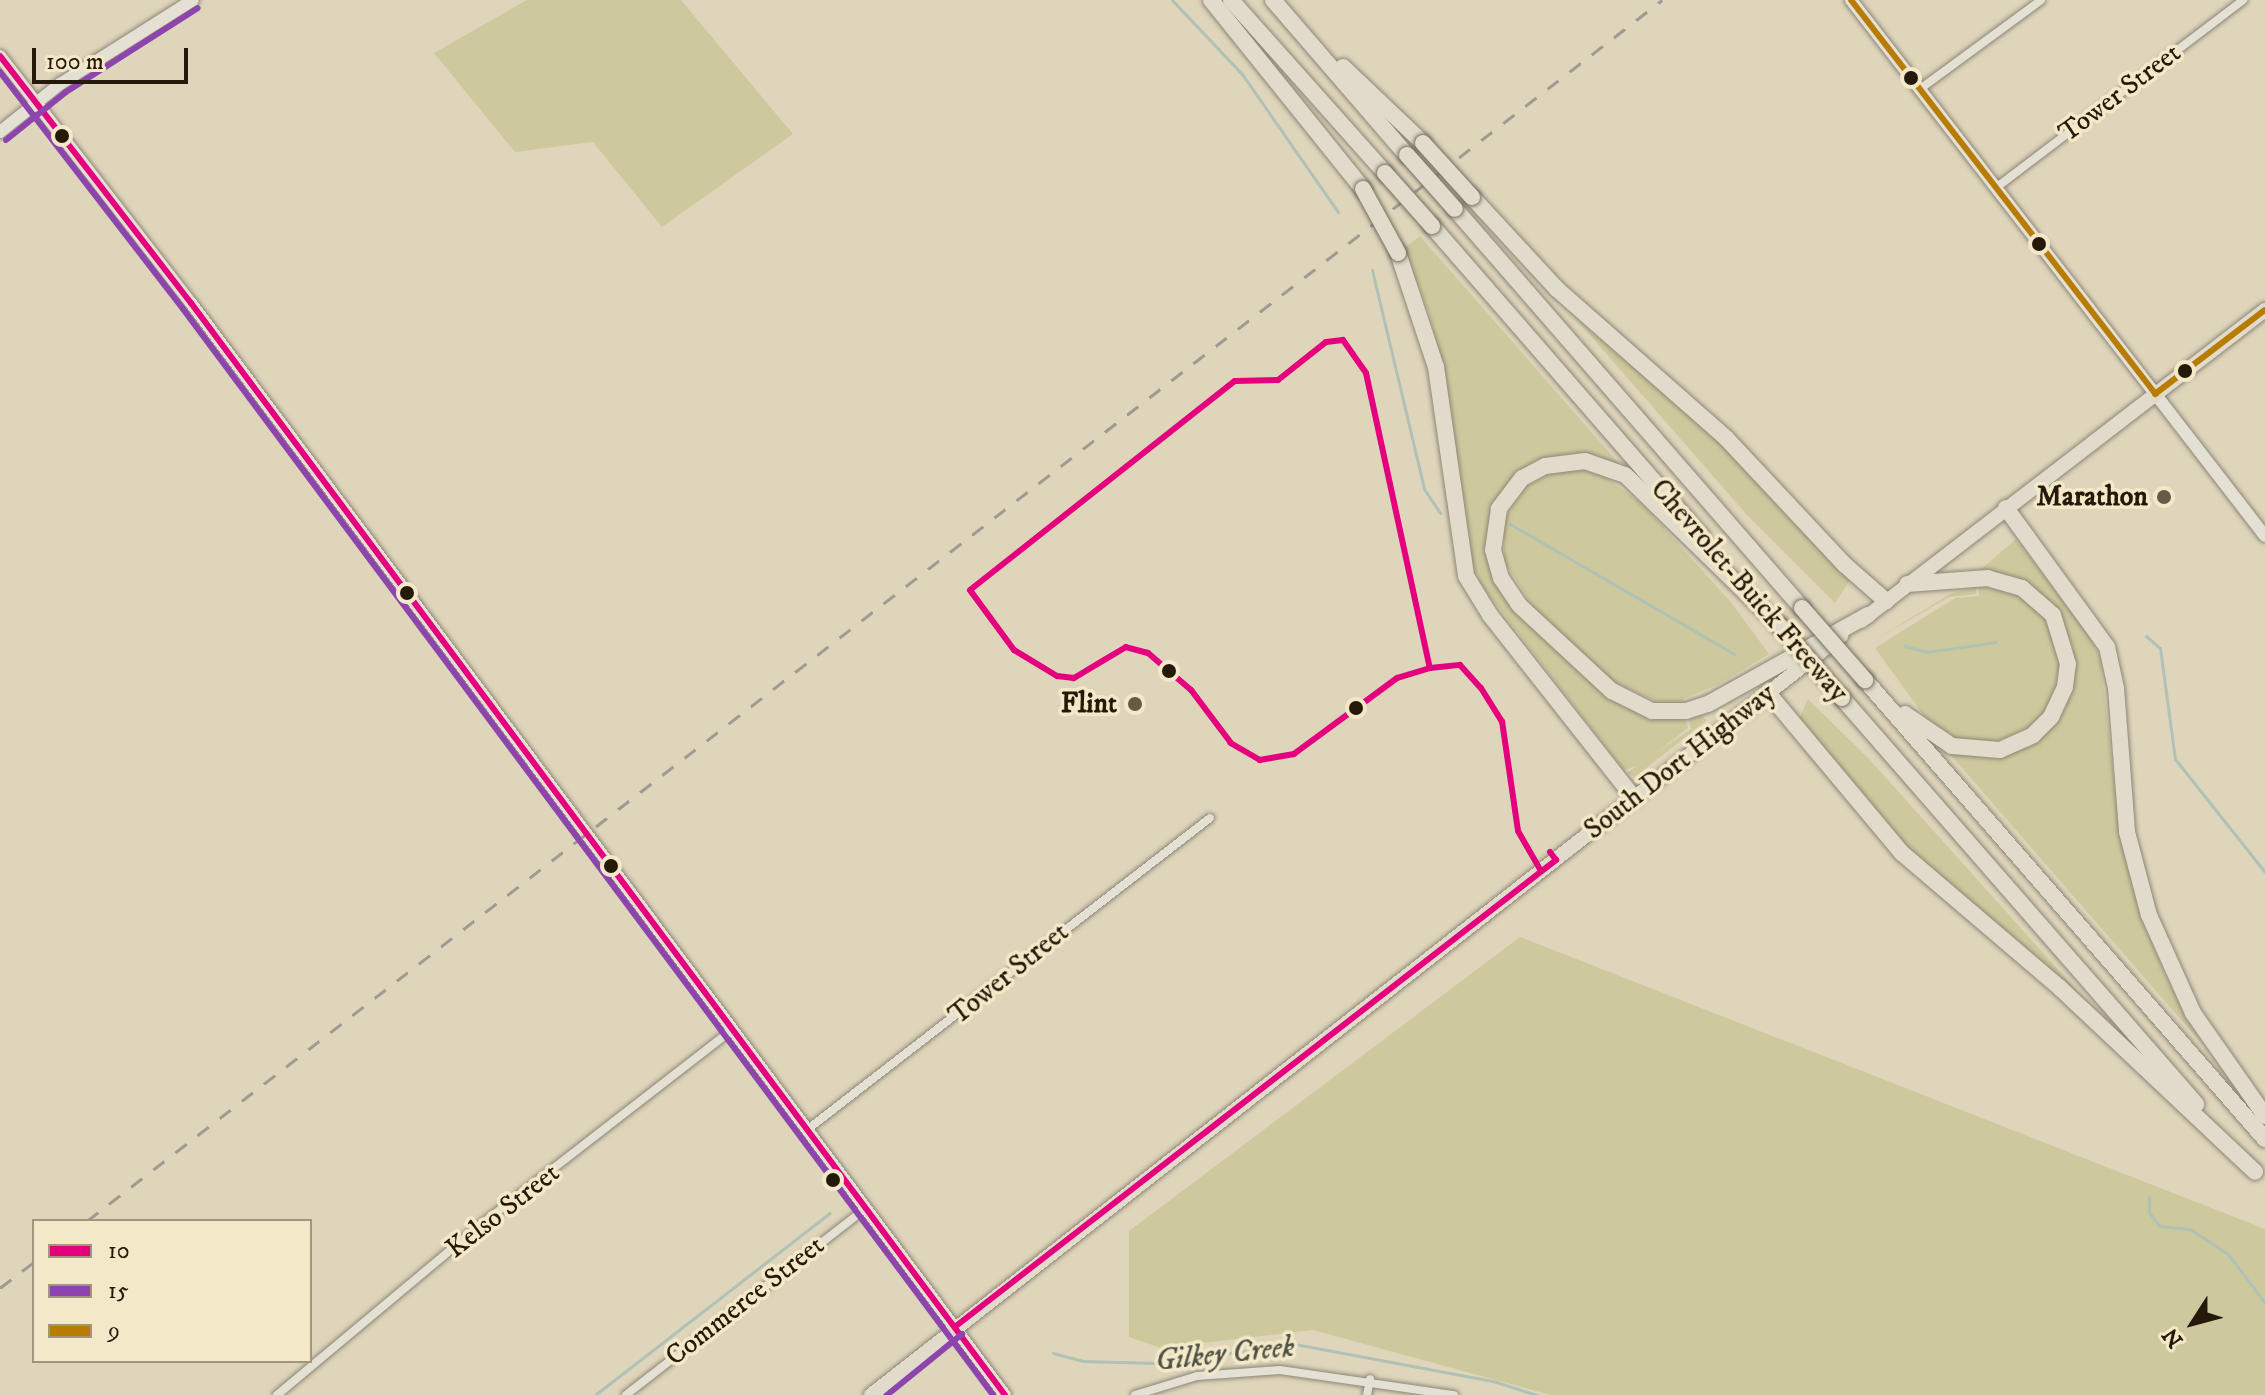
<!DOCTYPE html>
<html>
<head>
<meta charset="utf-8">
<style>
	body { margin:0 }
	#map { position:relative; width:2265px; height:1395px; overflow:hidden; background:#ded5bb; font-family:"IM FELL DW Pica",serif }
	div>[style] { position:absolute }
	.green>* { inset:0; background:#cec99d }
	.stream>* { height:3px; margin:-1.5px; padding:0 1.5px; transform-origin:1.5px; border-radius:1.5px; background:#b0c2b5 }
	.roads { filter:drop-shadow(0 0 2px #8d8676) drop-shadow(0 0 2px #8d8676) }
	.street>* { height:8px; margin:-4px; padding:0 4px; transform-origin:4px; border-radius:4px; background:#e4e0d3 }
	.secondary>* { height:12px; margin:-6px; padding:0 6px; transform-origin:6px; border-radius:6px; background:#e4e0d3 }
	.primary>* { height:14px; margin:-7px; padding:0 7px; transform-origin:7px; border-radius:7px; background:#e0dbcb }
	.highway>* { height:16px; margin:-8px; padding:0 8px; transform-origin:8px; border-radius:8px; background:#e0dbcb }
	.rail>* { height:3px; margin-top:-1.5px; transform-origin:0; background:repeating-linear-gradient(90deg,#a09b90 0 14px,transparent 0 28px) }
	.bridges { filter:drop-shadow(0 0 2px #736d5e) drop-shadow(0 0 2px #736d5e) }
	.highway-bridge>* { height:16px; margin:-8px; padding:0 8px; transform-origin:8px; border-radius:8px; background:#e0dbcb }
	.bus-1>* { height:6px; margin:-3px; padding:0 3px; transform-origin:3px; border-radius:3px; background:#e5007d }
	.bus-2>* { height:6px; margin:-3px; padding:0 3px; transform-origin:3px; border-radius:3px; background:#8e44ad }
	.bus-3>* { height:6px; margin:-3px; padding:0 3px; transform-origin:3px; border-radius:3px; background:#b87c03 }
	.dots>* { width:22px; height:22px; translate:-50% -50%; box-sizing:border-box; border:4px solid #f3e9c9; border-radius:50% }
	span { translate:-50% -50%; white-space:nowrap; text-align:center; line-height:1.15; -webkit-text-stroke:7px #f3e9c9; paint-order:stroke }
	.street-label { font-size:28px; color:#251909 }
	.poi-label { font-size:28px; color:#251909; font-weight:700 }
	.right { translate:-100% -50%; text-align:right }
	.water-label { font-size:30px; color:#4f5144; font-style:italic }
	.legend { position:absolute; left:32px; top:1219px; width:280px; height:144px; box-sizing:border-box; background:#f3e9c9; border:2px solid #a1967c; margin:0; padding:10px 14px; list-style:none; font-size:24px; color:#251909 }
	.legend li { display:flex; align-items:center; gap:16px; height:40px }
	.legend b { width:40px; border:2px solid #a1967c }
	.north { position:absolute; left:2153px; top:1283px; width:80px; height:80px; -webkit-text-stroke:6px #f3e9c9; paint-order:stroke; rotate:234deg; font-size:22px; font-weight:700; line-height:32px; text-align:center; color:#251909 }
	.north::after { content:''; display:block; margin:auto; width:28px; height:36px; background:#251909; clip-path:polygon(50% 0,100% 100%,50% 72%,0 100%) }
	.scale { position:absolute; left:32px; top:48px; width:156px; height:36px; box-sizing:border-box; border:4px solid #251909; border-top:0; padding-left:10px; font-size:24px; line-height:28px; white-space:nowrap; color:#251909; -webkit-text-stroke:6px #f3e9c9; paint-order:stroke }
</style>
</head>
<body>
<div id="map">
	<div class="green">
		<div style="clip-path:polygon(527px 0,681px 0,793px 134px,662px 227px,593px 142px,515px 152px,434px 53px)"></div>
		<div style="clip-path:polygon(1420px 236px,1621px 466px,1605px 460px,1516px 476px,1493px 509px,1486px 548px,1488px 561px,1592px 681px,1672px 719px,1685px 719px,1688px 728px,1641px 765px,1624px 770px,1485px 590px,1470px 561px,1446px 377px,1429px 312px,1403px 249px)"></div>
		<div style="clip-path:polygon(1576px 319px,1719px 440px,1839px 568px,1850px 580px,1835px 603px,1747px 515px)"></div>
		<div style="clip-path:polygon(1576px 469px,1603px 475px,1643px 505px,1730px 601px,1769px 654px,1721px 683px,1683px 699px,1683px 703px,1662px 704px,1615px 682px,1537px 612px,1504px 561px,1504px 519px,1526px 487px,1549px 474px)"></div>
		<div style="clip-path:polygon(2016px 539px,2088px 634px,2100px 658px,2117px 807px,2135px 895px,2164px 973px,2203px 1045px,1949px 753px,1990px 758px,2024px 748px,2058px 719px,2072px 691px,2073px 646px,2053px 604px,2017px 578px,1979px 571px)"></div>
		<div style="clip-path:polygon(1976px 587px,1976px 594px,1949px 597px,1875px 640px,1950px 594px)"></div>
		<div style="clip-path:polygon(1979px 587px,2012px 592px,2039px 611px,2051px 630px,2060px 662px,2055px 691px,2045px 711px,2028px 728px,1995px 742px,1958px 739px,1927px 720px,1875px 648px,1955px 598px,1979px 596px)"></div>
		<div style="clip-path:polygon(1808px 699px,1870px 760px,2089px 1004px,1918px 860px,1799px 719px)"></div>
		<div style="clip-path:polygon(1702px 715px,1706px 721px,1635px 777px,1627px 773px,1691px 729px,1689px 718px)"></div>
		<div style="clip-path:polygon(1520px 937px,2265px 1229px,2265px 1395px,1551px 1395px,1313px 1330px,1161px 1348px,1129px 1337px,1129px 1231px)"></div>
	</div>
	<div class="stream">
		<div style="left:1172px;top:0;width:102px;rotate:46.6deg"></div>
		<div style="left:1242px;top:74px;width:168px;rotate:55.2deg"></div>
		<div style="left:1372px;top:270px;width:225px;rotate:76.6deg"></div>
		<div style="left:1424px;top:489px;width:29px;rotate:56deg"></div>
		<div style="left:1510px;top:524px;width:259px;rotate:30.1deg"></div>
		<div style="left:2146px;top:636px;width:18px;rotate:41deg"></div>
		<div style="left:2160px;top:648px;width:112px;rotate:82.3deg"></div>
		<div style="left:2175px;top:759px;width:144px;rotate:51.5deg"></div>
		<div style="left:1905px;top:646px;width:23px;rotate:15deg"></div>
		<div style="left:1927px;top:652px;width:70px;rotate:-8.2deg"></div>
		<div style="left:2149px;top:1197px;width:15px;rotate:90deg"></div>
		<div style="left:2149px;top:1212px;width:17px;rotate:54deg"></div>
		<div style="left:2159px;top:1226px;width:31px;rotate:6deg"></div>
		<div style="left:2190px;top:1229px;width:45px;rotate:33.3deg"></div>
		<div style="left:2228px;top:1254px;width:61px;rotate:52.9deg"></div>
		<div style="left:1053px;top:1353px;width:31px;rotate:15deg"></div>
		<div style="left:1083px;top:1361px;width:73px;rotate:1.6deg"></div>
		<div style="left:1156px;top:1363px;width:140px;rotate:-7.8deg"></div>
		<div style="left:1295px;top:1344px;width:201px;rotate:10.6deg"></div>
		<div style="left:1493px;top:1381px;width:46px;rotate:17.7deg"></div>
		<div style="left:595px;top:1395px;width:297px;rotate:-37.8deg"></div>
	</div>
	<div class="roads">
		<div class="street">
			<div style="left:1920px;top:89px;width:150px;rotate:-36.3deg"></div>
			<div style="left:1997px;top:187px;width:309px;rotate:-37.2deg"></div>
			<div style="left:808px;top:1129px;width:508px;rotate:-37.73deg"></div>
			<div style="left:277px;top:1395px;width:257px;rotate:-39.9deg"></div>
			<div style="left:474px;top:1230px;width:326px;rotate:-37.8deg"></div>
			<div style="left:626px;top:1395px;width:303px;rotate:-37.9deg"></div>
			<div style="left:1135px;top:1395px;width:65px;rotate:-17deg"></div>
			<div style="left:1197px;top:1376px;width:83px;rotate:-4.1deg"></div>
			<div style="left:1280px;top:1370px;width:176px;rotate:8.2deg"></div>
			<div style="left:1367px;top:1395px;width:16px;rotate:-79deg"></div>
		</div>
		<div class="secondary">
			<div style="left:1851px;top:0;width:677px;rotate:52.32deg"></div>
			<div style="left:0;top:56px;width:312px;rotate:52.3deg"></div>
			<div style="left:191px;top:303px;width:1362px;rotate:53.3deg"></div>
			<div style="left:0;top:132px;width:77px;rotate:-38.7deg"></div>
			<div style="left:60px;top:84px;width:157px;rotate:-32.3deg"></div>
		</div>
		<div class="primary">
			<div style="left:1861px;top:621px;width:510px;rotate:-37.59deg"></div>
			<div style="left:871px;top:1395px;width:1232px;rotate:-38.04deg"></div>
		</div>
		<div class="highway">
			<div style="left:1211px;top:0;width:243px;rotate:51.2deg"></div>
			<div style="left:1231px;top:0;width:232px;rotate:48.3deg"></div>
			<div style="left:1273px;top:0;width:205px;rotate:49.2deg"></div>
			<div style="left:1343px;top:67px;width:110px;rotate:43.5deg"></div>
			<div style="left:1472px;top:197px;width:125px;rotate:47.3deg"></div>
			<div style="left:1557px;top:289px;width:225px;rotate:41.4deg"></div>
			<div style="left:1726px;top:438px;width:174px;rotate:46.9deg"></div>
			<div style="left:1845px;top:565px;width:55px;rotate:41.3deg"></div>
			<div style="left:1455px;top:209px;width:529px;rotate:48.99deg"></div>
			<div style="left:1432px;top:226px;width:413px;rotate:49deg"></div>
			<div style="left:1398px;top:253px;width:120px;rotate:71.6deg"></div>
			<div style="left:1436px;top:367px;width:211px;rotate:81.8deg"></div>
			<div style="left:1466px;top:576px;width:46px;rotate:58.4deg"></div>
			<div style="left:1490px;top:615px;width:233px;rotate:51.8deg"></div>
			<div style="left:2006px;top:508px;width:172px;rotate:54deg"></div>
			<div style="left:2107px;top:647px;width:42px;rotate:77.6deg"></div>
			<div style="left:2116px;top:688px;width:144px;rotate:85.6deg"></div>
			<div style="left:2127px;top:832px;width:86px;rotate:75.2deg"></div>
			<div style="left:2149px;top:915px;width:107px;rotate:65.8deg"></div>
			<div style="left:2193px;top:1013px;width:126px;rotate:55deg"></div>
			<div style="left:1780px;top:626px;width:216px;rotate:-135.7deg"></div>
			<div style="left:1625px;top:475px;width:42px;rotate:-160.7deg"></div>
			<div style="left:1585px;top:461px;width:40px;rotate:172.9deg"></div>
			<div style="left:1545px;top:466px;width:26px;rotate:152deg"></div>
			<div style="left:1522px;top:478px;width:39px;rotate:127deg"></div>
			<div style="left:1499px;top:509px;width:41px;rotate:98.3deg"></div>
			<div style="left:1493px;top:550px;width:29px;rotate:74deg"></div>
			<div style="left:1501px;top:578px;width:32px;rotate:56deg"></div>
			<div style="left:1519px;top:605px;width:127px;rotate:42.8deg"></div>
			<div style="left:1612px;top:691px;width:45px;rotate:26.6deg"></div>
			<div style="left:1652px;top:711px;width:34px"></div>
			<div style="left:1686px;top:711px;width:23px;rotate:-18deg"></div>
			<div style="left:1708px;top:704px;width:183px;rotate:-29.1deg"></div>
			<div style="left:1865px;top:680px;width:609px;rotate:48.93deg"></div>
			<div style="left:1768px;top:693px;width:209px;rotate:50.1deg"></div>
			<div style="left:1902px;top:853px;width:208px;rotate:40.5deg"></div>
			<div style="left:2060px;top:988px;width:268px;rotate:43.3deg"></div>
			<div style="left:1842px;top:698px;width:539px;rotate:48.91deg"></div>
			<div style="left:1905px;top:714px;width:57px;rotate:34.2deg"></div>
			<div style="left:1952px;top:746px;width:48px;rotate:4.8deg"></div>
			<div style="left:2000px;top:750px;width:36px;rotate:-24deg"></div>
			<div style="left:2033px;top:735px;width:25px;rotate:-45deg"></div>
			<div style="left:2051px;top:717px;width:33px;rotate:-65deg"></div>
			<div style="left:2065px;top:687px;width:23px;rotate:-83deg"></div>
			<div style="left:2068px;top:664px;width:51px;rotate:-107deg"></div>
			<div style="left:2053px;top:615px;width:41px;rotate:-138.9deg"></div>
			<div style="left:2022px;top:588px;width:35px;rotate:-164deg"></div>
			<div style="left:1988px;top:578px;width:81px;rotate:175.8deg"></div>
		</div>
	</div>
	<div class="rail">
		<div style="left:87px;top:1221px;width:1993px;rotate:-37.78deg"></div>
		<div style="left:0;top:1288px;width:43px;rotate:-37.4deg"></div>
	</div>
	<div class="bridges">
		<div class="highway-bridge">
			<div style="left:1423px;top:143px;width:73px;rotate:47.8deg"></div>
			<div style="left:1407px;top:155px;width:72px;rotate:48.4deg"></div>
			<div style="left:1385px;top:173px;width:71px;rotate:48.4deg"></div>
			<div style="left:1363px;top:189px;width:73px;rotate:61.3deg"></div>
			<div style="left:1802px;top:608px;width:96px;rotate:48.8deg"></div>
			<div style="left:1780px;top:626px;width:95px;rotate:49.3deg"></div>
		</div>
	</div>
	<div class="bus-1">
		<div style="left:0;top:56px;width:312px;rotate:52.3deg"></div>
		<div style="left:191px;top:303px;width:1362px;rotate:53.3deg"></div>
		<div style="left:1343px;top:340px;width:40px;rotate:55.1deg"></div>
		<div style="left:1366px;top:373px;width:302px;rotate:77.8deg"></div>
		<div style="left:1430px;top:668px;width:34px;rotate:163deg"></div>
		<div style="left:1397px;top:678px;width:128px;rotate:143.6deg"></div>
		<div style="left:1294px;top:754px;width:35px;rotate:170deg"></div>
		<div style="left:1260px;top:760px;width:34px;rotate:-150deg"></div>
		<div style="left:1231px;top:743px;width:66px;rotate:-127deg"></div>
		<div style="left:1191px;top:690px;width:57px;rotate:-139.3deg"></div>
		<div style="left:1148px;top:653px;width:23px;rotate:-165deg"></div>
		<div style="left:1126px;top:647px;width:61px;rotate:149.2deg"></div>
		<div style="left:1074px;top:678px;width:17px;rotate:-173deg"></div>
		<div style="left:1057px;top:676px;width:50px;rotate:-148.8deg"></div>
		<div style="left:1014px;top:650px;width:74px;rotate:-126.3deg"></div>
		<div style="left:970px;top:590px;width:337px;rotate:-38.3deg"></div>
		<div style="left:1235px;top:381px;width:43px;rotate:-1.3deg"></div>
		<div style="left:1278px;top:380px;width:61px;rotate:-38.4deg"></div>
		<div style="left:1326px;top:342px;width:17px;rotate:-7deg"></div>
		<div style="left:1430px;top:668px;width:30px;rotate:-6deg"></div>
		<div style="left:1460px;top:665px;width:31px;rotate:48deg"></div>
		<div style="left:1481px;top:688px;width:39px;rotate:58deg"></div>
		<div style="left:1502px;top:721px;width:111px;rotate:81.7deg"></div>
		<div style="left:1518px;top:831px;width:46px;rotate:60.1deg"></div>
		<div style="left:956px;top:1326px;width:760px;rotate:-37.84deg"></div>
		<div style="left:1556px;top:860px;width:10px;rotate:-127deg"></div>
	</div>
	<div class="bus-2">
		<div style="left:0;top:72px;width:299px;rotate:52.3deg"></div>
		<div style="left:183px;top:309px;width:1355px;rotate:53.28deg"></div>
		<div style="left:6px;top:140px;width:77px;rotate:-38.7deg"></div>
		<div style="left:66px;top:92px;width:156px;rotate:-32.5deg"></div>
		<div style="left:887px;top:1395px;width:97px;rotate:-39.1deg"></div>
	</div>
	<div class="bus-3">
		<div style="left:1851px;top:0;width:498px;rotate:52.3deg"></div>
		<div style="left:2155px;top:394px;width:138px;rotate:-37.4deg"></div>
	</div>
	<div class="dots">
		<div style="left:1911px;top:78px;background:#251909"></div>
		<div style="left:62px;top:136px;background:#251909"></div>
		<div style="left:2039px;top:244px;background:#251909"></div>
		<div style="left:2185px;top:371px;background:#251909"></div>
		<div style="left:2164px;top:497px;background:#665b47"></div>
		<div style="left:407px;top:593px;background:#251909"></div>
		<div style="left:1169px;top:671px;background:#251909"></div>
		<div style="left:1135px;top:704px;background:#665b47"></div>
		<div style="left:1356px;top:708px;background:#251909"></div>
		<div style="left:611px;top:866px;background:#251909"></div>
		<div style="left:833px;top:1180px;background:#251909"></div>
	</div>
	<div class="street-label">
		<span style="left:2120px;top:93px;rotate:-37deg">Tower Street</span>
		<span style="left:1749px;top:591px;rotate:49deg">Chevrolet-Buick Freeway</span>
		<span style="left:1680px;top:762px;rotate:-38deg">South Dort Highway</span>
		<span style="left:1009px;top:974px;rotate:-39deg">Tower Street</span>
		<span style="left:503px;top:1211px;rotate:-38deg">Kelso Street</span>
		<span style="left:745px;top:1301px;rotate:-38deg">Commerce Street</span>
	</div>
	<div class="poi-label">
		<span class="right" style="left:2148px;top:497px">Marathon</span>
		<span class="right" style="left:1117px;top:704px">Flint</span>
	</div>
	<div class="water-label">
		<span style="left:1225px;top:1355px;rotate:-6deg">Gilkey Creek</span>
	</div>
	<ul class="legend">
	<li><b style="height:10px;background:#e5007d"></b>10</li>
	<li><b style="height:10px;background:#8e44ad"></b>15</li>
	<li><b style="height:10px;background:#b87c03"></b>9</li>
	</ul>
	<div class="north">N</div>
	<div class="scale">100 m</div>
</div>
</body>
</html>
